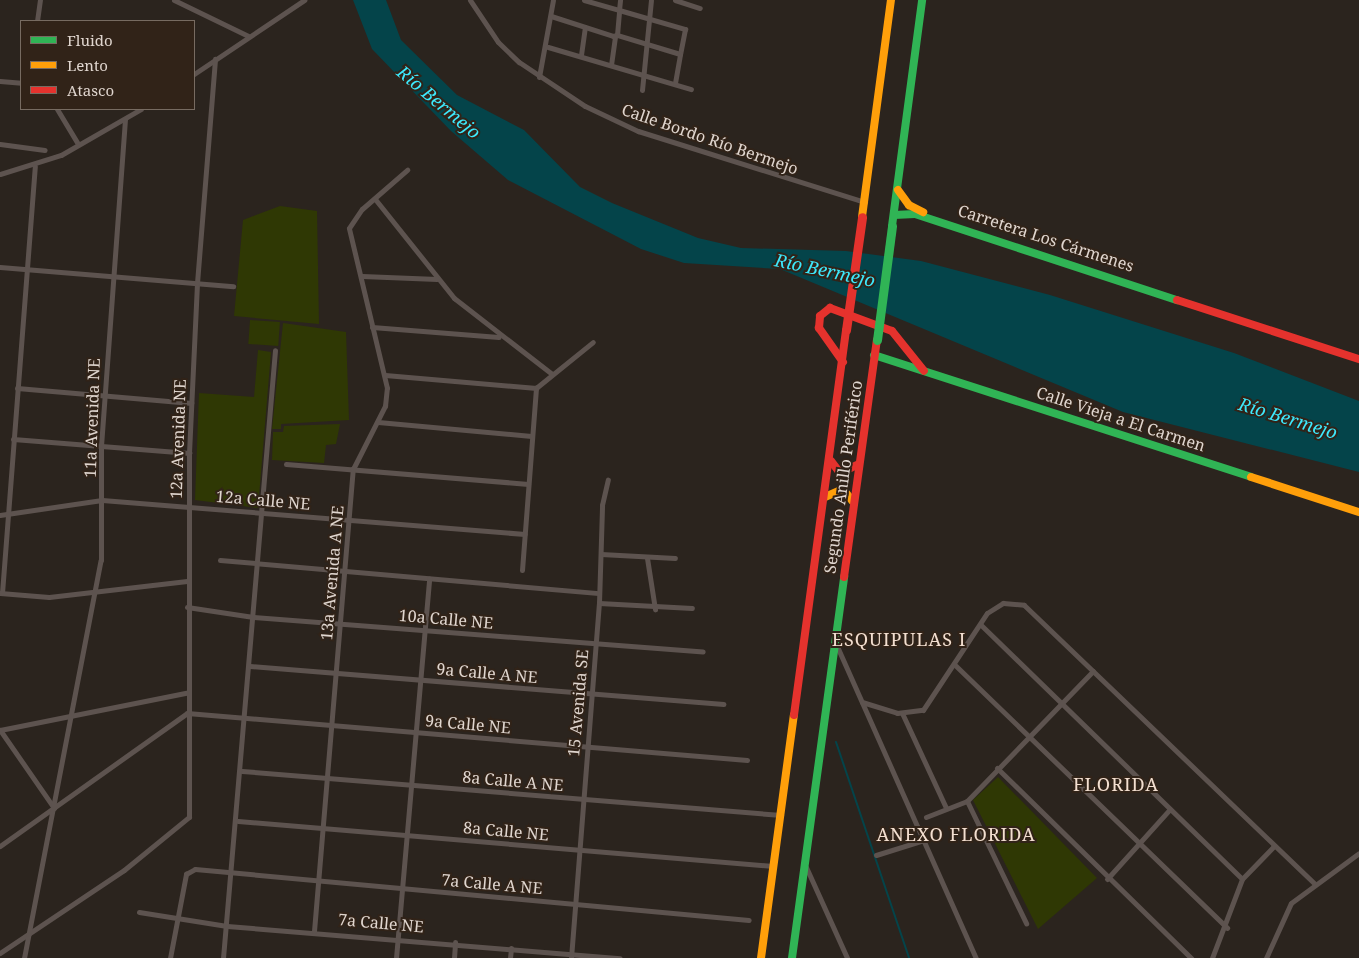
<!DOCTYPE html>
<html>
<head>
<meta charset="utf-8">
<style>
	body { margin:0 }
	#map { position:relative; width:1359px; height:958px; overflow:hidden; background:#2b241e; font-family:"Noto Serif",serif }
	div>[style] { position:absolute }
	.green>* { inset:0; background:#2f3804; transform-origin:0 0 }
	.water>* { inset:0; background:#04444a }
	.stream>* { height:2px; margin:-1px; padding:0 1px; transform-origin:1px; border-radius:1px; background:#04444a }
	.street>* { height:5px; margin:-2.5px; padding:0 2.5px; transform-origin:2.5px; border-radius:2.5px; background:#5d534f }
	.fast>* { height:8px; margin:-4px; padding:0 4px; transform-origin:4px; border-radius:4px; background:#30b455 }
	.slow>* { height:8px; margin:-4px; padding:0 4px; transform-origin:4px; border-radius:4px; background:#ff9f0a }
	.jam>* { height:8px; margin:-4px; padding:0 4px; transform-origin:4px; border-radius:4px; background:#e5322d }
	.fast-bridge>* { height:9px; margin:-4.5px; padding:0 4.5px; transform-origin:4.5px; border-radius:4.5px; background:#30b455 }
	.jam-bridge>* { height:9px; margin:-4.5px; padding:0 4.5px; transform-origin:4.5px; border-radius:4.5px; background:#e5322d }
	span { translate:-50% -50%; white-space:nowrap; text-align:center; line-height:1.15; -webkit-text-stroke:4px #312318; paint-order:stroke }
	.street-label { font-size:16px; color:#e0d6cf }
	.water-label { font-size:18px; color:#3de8fb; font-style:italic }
	.neighbourhood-label { font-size:18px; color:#f3dfd0; letter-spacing:1px }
	.legend { position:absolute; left:20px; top:20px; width:175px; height:90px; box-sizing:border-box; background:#312318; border:1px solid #776b61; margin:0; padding:6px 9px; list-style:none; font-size:15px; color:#e0d6cf }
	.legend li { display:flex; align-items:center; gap:10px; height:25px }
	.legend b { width:25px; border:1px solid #776b61 }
</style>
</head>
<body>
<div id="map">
	<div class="green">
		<div style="clip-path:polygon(280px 206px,317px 211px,319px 324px,234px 316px,243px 220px)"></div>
		<div style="left:250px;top:320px;width:30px;height:24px;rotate:4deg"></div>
		<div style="clip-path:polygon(283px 323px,346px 332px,349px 420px,281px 424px,281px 429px,272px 429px)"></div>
		<div style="clip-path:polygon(258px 350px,271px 352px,258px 508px,195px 500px,199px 393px,254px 397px)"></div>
		<div style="clip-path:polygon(340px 424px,336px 444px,326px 445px,324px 463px,272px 460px,273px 432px,283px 432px,284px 426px)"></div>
		<div style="clip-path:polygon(998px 777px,1097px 878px,1038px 929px,973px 800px)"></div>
	</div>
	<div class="water">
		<div style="clip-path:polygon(353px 0,386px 0,401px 40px,457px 95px,524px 130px,580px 187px,612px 203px,698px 238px,741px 248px,846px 251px,921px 261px,1050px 295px,1234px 353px,1359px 401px,1359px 472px,1123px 412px,780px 269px,684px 263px,641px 249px,508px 180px,451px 131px,372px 49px)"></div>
	</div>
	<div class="stream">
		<div style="left:836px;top:742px;width:228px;rotate:71.3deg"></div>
	</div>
	<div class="street">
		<div style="left:174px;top:0;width:82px;rotate:25.9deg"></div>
		<div style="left:470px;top:0;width:50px;rotate:56.3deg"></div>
		<div style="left:498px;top:42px;width:29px;rotate:44deg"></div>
		<div style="left:519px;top:62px;width:79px;rotate:33.7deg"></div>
		<div style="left:585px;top:106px;width:59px;rotate:25.3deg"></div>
		<div style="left:638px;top:131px;width:238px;rotate:17.4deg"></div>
		<div style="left:584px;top:0;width:36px;rotate:16deg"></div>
		<div style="left:619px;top:10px;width:10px;rotate:-84deg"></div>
		<div style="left:675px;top:0;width:26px;rotate:18deg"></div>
		<div style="left:551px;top:16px;width:65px;rotate:17.9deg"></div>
		<div style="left:613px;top:36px;width:4px;rotate:-14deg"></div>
		<div style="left:617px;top:35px;width:25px;rotate:-85deg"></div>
		<div style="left:619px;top:10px;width:69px;rotate:16.1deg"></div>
		<div style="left:685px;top:29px;width:25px;rotate:101deg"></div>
		<div style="left:680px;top:54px;width:66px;rotate:-163.2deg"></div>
		<div style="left:37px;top:21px;width:21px;rotate:-82deg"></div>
		<div style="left:548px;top:47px;width:149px;rotate:16.4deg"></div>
		<div style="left:581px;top:55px;width:28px;rotate:-82deg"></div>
		<div style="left:611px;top:65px;width:29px;rotate:-82deg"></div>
		<div style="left:194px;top:74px;width:133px;rotate:-33.9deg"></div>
		<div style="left:539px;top:77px;width:78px;rotate:-79.7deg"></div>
		<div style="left:0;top:81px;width:21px;rotate:5deg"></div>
		<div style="left:675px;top:83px;width:29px;rotate:-80deg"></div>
		<div style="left:642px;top:90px;width:90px;rotate:-84.3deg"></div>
		<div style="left:57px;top:109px;width:41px;rotate:59deg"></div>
		<div style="left:0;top:144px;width:45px;rotate:7.6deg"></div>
		<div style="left:0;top:174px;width:64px;rotate:-17.3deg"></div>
		<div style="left:61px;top:155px;width:92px;rotate:-29.9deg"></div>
		<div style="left:375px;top:199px;width:127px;rotate:51.4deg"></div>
		<div style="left:454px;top:298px;width:124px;rotate:37.8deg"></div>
		<div style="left:0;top:267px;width:234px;rotate:4.7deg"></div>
		<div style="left:362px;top:276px;width:75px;rotate:2.3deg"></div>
		<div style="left:372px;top:327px;width:127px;rotate:4.5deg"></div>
		<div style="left:385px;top:375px;width:152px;rotate:4.9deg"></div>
		<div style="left:17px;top:388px;width:175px;rotate:4.9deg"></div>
		<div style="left:378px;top:422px;width:154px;rotate:5.2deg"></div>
		<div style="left:13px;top:439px;width:177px;rotate:4.5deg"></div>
		<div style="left:286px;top:464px;width:243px;rotate:4.7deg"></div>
		<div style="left:0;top:515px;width:103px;rotate:-8.4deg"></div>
		<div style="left:102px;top:500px;width:424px;rotate:4.6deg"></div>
		<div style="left:601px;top:554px;width:74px;rotate:3.1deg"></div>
		<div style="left:647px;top:558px;width:52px;rotate:81.1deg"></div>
		<div style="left:220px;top:560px;width:380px;rotate:5deg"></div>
		<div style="left:522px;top:570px;width:183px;rotate:-85.6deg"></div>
		<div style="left:536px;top:388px;width:73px;rotate:-38.9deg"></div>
		<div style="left:0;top:593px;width:49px;rotate:4.7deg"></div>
		<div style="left:49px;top:597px;width:139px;rotate:-6.6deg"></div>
		<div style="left:2px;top:593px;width:428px;rotate:-85.6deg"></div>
		<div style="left:599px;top:603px;width:93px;rotate:3.1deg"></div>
		<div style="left:187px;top:607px;width:67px;rotate:8.6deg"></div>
		<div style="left:253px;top:617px;width:451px;rotate:4.4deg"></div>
		<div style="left:981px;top:625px;width:364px;rotate:44.2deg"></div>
		<div style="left:836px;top:644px;width:344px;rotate:66deg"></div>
		<div style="left:250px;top:666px;width:475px;rotate:4.6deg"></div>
		<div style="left:956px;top:666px;width:377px;rotate:44deg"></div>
		<div style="left:862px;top:702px;width:37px;rotate:17deg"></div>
		<div style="left:897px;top:713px;width:26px;rotate:-7deg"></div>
		<div style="left:923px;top:710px;width:116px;rotate:-56.6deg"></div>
		<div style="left:987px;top:613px;width:19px;rotate:-32deg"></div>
		<div style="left:1003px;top:603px;width:21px;rotate:5deg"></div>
		<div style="left:1024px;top:605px;width:402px;rotate:43.8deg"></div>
		<div style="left:902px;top:713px;width:105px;rotate:65.1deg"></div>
		<div style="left:0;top:730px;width:190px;rotate:-11.3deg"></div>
		<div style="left:0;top:730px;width:95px;rotate:55.3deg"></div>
		<div style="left:997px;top:768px;width:272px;rotate:44.4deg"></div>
		<div style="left:242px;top:771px;width:541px;rotate:4.67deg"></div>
		<div style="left:967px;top:801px;width:136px;rotate:64.2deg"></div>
		<div style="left:926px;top:817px;width:44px;rotate:-21.3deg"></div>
		<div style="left:967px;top:801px;width:181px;rotate:-45.9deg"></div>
		<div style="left:238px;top:821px;width:537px;rotate:4.81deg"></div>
		<div style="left:0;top:846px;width:229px;rotate:-35.4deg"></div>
		<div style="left:187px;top:713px;width:562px;rotate:4.8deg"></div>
		<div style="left:876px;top:855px;width:50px;rotate:-17.4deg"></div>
		<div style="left:806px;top:867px;width:100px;rotate:65.7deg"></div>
		<div style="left:1107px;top:879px;width:94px;rotate:-48deg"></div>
		<div style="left:139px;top:912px;width:89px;rotate:9deg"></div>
		<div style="left:227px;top:926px;width:394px;rotate:4.7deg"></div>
		<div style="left:314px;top:931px;width:464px;rotate:-85.2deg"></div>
		<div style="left:353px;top:469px;width:71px;rotate:-63.1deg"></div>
		<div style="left:385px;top:406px;width:18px;rotate:-84deg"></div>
		<div style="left:387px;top:388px;width:164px;rotate:-103.4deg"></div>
		<div style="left:349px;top:228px;width:23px;rotate:-56deg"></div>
		<div style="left:362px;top:209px;width:60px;rotate:-40.9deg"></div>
		<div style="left:0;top:953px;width:149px;rotate:-33.8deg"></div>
		<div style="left:124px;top:870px;width:84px;rotate:-39.2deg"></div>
		<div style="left:189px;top:817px;width:364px;rotate:-90deg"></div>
		<div style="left:189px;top:453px;width:170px;rotate:-87.3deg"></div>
		<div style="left:197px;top:283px;width:225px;rotate:-85.4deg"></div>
		<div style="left:24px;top:958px;width:405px;rotate:-79.1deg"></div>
		<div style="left:101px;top:560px;width:114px;rotate:-90deg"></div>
		<div style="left:101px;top:446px;width:328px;rotate:-85.8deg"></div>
		<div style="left:170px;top:958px;width:86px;rotate:-79.2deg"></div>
		<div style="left:186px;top:874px;width:10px;rotate:-29deg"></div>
		<div style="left:195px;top:869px;width:556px;rotate:5.26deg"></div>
		<div style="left:223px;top:958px;width:610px;rotate:-85.11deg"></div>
		<div style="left:396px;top:958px;width:381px;rotate:-85deg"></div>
		<div style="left:454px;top:958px;width:16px;rotate:-86deg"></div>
		<div style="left:510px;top:958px;width:10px;rotate:-84deg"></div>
		<div style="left:571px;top:958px;width:356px;rotate:-85.5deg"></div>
		<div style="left:599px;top:603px;width:98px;rotate:-88.2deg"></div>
		<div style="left:602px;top:505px;width:26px;rotate:-77deg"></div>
		<div style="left:1212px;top:958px;width:85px;rotate:-69.2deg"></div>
		<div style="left:1242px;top:879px;width:46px;rotate:-45.9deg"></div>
		<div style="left:1266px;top:958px;width:60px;rotate:-65.6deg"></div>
		<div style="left:1291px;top:903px;width:84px;rotate:-36.3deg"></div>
	</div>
	<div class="fast">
		<div style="left:894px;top:215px;width:21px;rotate:-3deg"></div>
		<div style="left:915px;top:214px;width:276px;rotate:18.2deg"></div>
		<div style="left:892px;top:226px;width:228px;rotate:-82.4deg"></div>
		<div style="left:874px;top:355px;width:396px;rotate:17.9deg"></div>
		<div style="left:792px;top:958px;width:385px;rotate:-82.2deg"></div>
	</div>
	<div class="slow">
		<div style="left:898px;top:190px;width:19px;rotate:54deg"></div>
		<div style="left:909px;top:205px;width:16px;rotate:27deg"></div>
		<div style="left:862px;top:217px;width:219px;rotate:-82.4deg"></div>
		<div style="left:1251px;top:477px;width:114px;rotate:18deg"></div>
		<div style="left:825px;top:497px;width:20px;rotate:-24deg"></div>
		<div style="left:843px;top:489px;width:16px;rotate:52deg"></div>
		<div style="left:761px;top:958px;width:245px;rotate:-82.3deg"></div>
	</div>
	<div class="jam">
		<div style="left:1177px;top:300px;width:191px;rotate:18deg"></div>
		<div style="left:843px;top:362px;width:42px;rotate:-125.2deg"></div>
		<div style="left:819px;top:328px;width:12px;rotate:-85deg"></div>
		<div style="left:820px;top:316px;width:13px;rotate:-39deg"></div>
		<div style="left:830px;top:308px;width:66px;rotate:20.4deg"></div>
		<div style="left:892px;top:331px;width:51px;rotate:51.3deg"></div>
		<div style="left:831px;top:461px;width:15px;rotate:53deg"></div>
		<div style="left:840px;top:473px;width:19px;rotate:-25deg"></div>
		<div style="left:844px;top:577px;width:239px;rotate:-82.1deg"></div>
		<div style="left:794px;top:715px;width:388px;rotate:-82.3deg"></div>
	</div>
	<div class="fast-bridge">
		<div style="left:877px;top:340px;width:115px;rotate:-82.5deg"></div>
	</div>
	<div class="jam-bridge">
		<div style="left:846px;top:330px;width:114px;rotate:-81.9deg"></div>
	</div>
	<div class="street-label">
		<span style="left:710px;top:139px;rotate:19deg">Calle Bordo Río Bermejo</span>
		<span style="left:1046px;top:238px;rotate:18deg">Carretera Los Cármenes</span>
		<span style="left:92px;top:418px;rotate:-88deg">11a Avenida NE</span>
		<span style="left:1121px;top:419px;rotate:18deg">Calle Vieja a El Carmen</span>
		<span style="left:178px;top:439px;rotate:-88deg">12a Avenida NE</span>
		<span style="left:843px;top:477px;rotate:-82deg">Segundo Anillo Periférico</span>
		<span style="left:263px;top:500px;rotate:5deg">12a Calle NE</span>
		<span style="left:332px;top:573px;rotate:-85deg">13a Avenida A NE</span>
		<span style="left:446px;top:619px;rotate:5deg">10a Calle NE</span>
		<span style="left:487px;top:673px;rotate:5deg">9a Calle A NE</span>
		<span style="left:578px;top:703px;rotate:-85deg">15 Avenida SE</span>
		<span style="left:468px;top:724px;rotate:5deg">9a Calle NE</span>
		<span style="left:513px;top:781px;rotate:5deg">8a Calle A NE</span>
		<span style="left:506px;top:831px;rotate:5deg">8a Calle NE</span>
		<span style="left:492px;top:884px;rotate:5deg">7a Calle A NE</span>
		<span style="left:381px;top:923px;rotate:5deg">7a Calle NE</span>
	</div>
	<div class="water-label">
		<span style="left:439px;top:102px;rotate:40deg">Río Bermejo</span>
		<span style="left:825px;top:270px;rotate:12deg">Río Bermejo</span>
		<span style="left:1288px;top:418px;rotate:17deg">Río Bermejo</span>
	</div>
	<div class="neighbourhood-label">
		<span style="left:899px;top:639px">ESQUIPULAS I</span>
		<span style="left:1116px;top:784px">FLORIDA</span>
		<span style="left:956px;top:834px">ANEXO FLORIDA</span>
	</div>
	<ul class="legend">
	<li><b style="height:6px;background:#30b455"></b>Fluido</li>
	<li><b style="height:6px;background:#ff9f0a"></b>Lento</li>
	<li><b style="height:6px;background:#e5322d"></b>Atasco</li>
	</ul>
</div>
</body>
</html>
